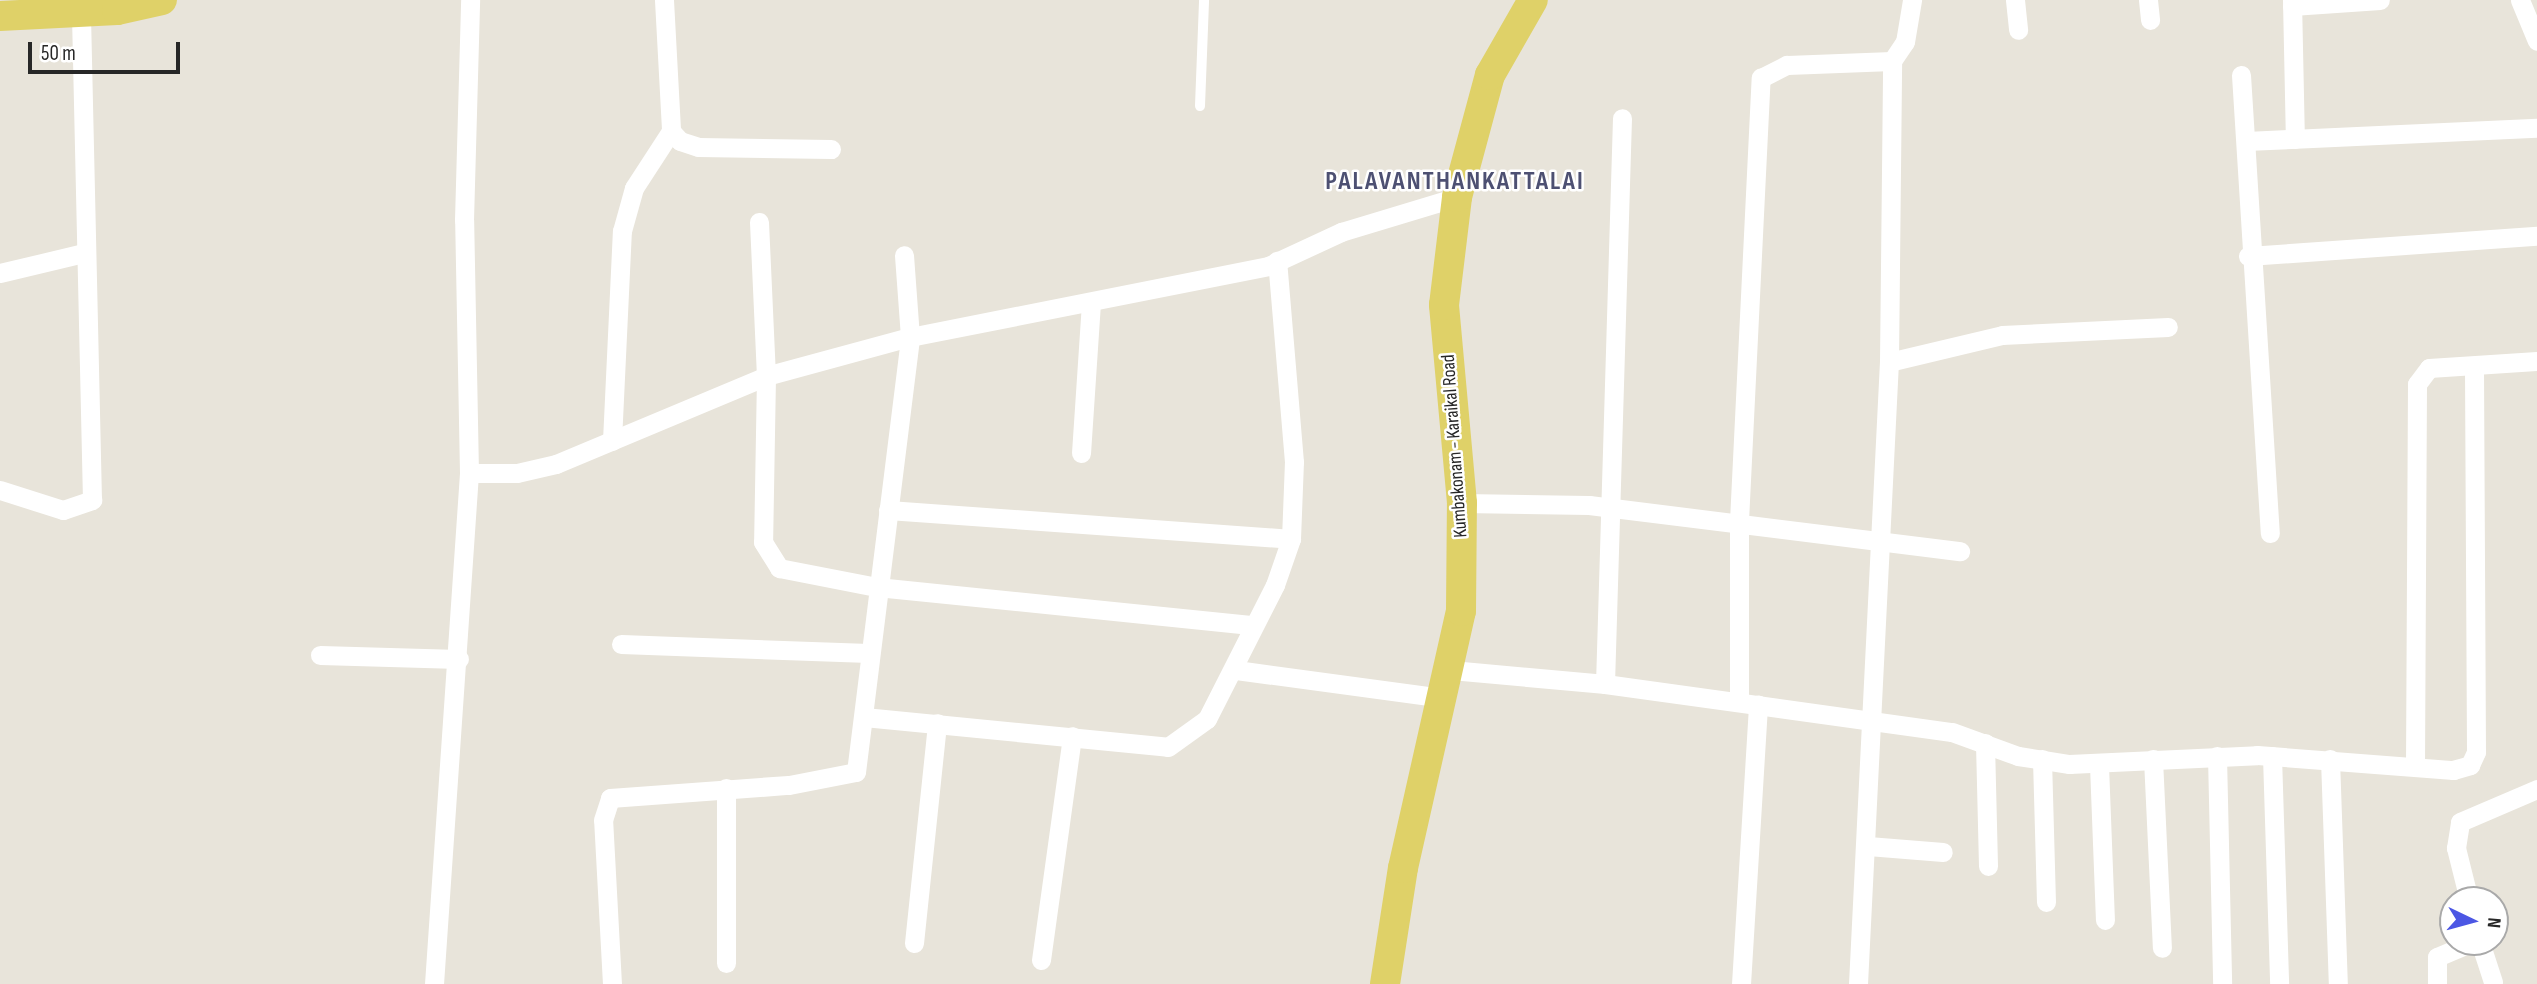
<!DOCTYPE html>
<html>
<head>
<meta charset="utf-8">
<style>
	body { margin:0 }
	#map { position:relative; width:2537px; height:984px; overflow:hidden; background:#e8e4da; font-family:"Sofia Sans Condensed",sans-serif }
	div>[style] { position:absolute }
	.service>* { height:10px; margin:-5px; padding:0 5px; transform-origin:5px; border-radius:5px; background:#fff }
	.minor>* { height:19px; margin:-9.5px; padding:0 9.5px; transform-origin:9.5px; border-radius:9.5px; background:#fff }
	.primary>* { height:30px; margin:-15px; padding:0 15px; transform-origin:15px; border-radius:15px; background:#dfd168 }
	span { translate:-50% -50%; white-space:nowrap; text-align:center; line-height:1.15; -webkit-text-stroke:5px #fff; paint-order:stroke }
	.street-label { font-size:19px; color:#272727 }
	.district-label { font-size:26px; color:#4d5072; font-weight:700; letter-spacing:2px }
	.north { position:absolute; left:2439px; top:886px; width:70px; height:70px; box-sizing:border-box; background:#fff; border:2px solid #a9a9a9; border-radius:50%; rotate:95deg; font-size:19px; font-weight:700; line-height:28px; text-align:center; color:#272727 }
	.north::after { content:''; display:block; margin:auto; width:24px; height:32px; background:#4c57e4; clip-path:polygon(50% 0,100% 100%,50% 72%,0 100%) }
	.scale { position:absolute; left:28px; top:42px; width:152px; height:32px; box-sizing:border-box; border:4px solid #272727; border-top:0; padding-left:9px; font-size:21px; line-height:24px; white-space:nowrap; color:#272727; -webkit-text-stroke:5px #fff; paint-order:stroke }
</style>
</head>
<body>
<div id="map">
	<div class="service">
		<div style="left:1200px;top:106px;width:106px;rotate:-87.8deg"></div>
	</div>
	<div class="minor">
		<div style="left:664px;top:0;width:131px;rotate:86.9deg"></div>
		<div style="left:671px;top:131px;width:13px;rotate:48deg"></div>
		<div style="left:680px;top:141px;width:19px;rotate:18deg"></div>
		<div style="left:698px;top:147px;width:133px;rotate:0.9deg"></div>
		<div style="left:2015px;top:0;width:30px;rotate:84deg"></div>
		<div style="left:2148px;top:0;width:20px;rotate:84deg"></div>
		<div style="left:2292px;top:0;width:139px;rotate:88.8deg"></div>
		<div style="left:2520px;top:0;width:44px;rotate:67.5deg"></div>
		<div style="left:2292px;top:6px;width:88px;rotate:-3.9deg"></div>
		<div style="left:2241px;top:75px;width:459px;rotate:86.4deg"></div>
		<div style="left:2246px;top:141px;width:291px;rotate:-2.6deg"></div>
		<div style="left:759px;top:222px;width:154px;rotate:87.4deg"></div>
		<div style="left:766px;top:376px;width:166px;rotate:91deg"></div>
		<div style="left:763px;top:542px;width:31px;rotate:58deg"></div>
		<div style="left:779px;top:568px;width:100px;rotate:11deg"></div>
		<div style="left:877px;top:587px;width:378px;rotate:5.8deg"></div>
		<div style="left:2248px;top:256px;width:290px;rotate:-4deg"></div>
		<div style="left:0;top:273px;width:86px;rotate:-13.4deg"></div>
		<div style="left:1889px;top:362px;width:116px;rotate:-13.4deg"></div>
		<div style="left:2002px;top:335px;width:166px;rotate:-2.8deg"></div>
		<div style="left:612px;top:441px;width:210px;rotate:-87.3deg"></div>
		<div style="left:622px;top:231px;width:45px;rotate:-74.4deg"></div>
		<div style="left:634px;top:188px;width:68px;rotate:-57deg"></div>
		<div style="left:1081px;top:453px;width:149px;rotate:-86.2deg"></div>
		<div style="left:469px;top:473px;width:48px"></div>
		<div style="left:517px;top:473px;width:40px;rotate:-13deg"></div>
		<div style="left:556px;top:464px;width:228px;rotate:-22.7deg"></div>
		<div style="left:766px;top:376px;width:149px;rotate:-15.2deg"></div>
		<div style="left:910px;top:337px;width:365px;rotate:-11.2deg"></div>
		<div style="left:1268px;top:266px;width:81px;rotate:-25deg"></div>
		<div style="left:1341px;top:232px;width:121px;rotate:-16.8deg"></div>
		<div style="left:0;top:490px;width:66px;rotate:17.6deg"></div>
		<div style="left:63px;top:510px;width:31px;rotate:-19deg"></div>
		<div style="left:92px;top:500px;width:487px;rotate:-91.3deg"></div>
		<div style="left:1462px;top:503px;width:127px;rotate:0.9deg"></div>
		<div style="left:1589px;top:505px;width:374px;rotate:7.1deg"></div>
		<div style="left:888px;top:510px;width:404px;rotate:4.1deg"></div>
		<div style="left:621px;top:644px;width:248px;rotate:2.1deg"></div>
		<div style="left:320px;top:655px;width:139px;rotate:1.6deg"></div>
		<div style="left:1236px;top:670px;width:210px;rotate:7.7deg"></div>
		<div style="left:1451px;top:670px;width:155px;rotate:5.2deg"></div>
		<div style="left:1605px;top:684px;width:350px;rotate:7.9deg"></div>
		<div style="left:1952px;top:732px;width:70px;rotate:20deg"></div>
		<div style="left:2018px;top:756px;width:52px;rotate:8.9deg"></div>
		<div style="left:2069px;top:764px;width:188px;rotate:-2.7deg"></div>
		<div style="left:2257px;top:755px;width:197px;rotate:4.4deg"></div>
		<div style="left:2453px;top:770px;width:18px;rotate:-16deg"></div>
		<div style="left:2470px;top:765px;width:14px;rotate:-65deg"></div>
		<div style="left:2476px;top:752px;width:386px;rotate:-90.3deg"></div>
		<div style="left:1605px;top:684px;width:566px;rotate:-88.28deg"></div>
		<div style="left:1739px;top:702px;width:181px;rotate:-90deg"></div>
		<div style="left:1739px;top:521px;width:444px;rotate:-87.2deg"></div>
		<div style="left:1761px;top:78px;width:29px;rotate:-27deg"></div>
		<div style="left:1787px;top:65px;width:105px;rotate:-2.2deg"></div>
		<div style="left:1892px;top:61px;width:23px;rotate:-56deg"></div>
		<div style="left:1905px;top:42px;width:43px;rotate:-80.5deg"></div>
		<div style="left:864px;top:717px;width:305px;rotate:5.6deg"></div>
		<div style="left:1168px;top:747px;width:48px;rotate:-35.7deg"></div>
		<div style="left:1207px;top:719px;width:150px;rotate:-63.1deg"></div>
		<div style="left:1275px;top:585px;width:49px;rotate:-70.8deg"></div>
		<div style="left:1291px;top:539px;width:77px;rotate:-87.8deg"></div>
		<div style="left:1294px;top:462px;width:202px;rotate:-94.8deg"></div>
		<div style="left:1985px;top:743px;width:123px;rotate:88.6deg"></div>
		<div style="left:2217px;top:756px;width:228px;rotate:88.7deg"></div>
		<div style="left:2272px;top:756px;width:228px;rotate:88.2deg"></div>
		<div style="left:2042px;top:759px;width:143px;rotate:88.4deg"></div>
		<div style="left:2153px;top:759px;width:189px;rotate:87.3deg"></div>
		<div style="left:2330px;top:759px;width:225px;rotate:88deg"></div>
		<div style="left:2099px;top:765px;width:155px;rotate:87.8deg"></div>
		<div style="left:2415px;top:766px;width:382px;rotate:-89.7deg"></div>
		<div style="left:2417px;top:384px;width:20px;rotate:-53deg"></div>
		<div style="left:2429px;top:368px;width:108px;rotate:-3.7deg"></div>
		<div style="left:726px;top:788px;width:175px;rotate:90deg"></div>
		<div style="left:1868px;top:846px;width:75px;rotate:4.6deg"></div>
		<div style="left:2469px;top:900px;width:54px;rotate:-104deg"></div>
		<div style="left:2456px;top:848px;width:26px;rotate:-81deg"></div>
		<div style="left:2460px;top:822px;width:84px;rotate:-23.2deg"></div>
		<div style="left:2480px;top:942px;width:42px;rotate:72deg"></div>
		<div style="left:914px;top:943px;width:221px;rotate:-84deg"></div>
		<div style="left:1041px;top:960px;width:226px;rotate:-82.1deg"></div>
		<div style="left:434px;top:984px;width:512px;rotate:-86.08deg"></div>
		<div style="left:469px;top:473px;width:253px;rotate:-91.1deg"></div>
		<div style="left:464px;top:220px;width:220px;rotate:-88.4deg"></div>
		<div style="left:612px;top:984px;width:164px;rotate:-93.1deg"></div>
		<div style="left:603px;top:820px;width:23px;rotate:-72deg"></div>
		<div style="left:610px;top:798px;width:179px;rotate:-4.2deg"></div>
		<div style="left:789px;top:785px;width:68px;rotate:-11deg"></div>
		<div style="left:856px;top:772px;width:438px;rotate:-82.9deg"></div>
		<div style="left:910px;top:337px;width:82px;rotate:-94.2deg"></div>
		<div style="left:1741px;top:984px;width:280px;rotate:-86.5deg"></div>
		<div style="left:1858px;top:984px;width:623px;rotate:-87.15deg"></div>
		<div style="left:1889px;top:362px;width:301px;rotate:-89.4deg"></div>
		<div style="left:2437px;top:984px;width:27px;rotate:-90deg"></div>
		<div style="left:2437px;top:957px;width:38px;rotate:-23deg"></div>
	</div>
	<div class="primary">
		<div style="left:0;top:16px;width:117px;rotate:-2.9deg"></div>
		<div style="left:117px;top:10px;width:46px;rotate:-12.5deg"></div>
		<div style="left:1385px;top:984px;width:117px;rotate:-81.2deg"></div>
		<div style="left:1403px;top:868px;width:263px;rotate:-77.3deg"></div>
		<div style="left:1461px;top:611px;width:108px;rotate:-89.5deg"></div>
		<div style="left:1462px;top:503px;width:199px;rotate:-95.2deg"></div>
		<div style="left:1444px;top:305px;width:109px;rotate:-83.1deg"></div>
		<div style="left:1457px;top:197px;width:126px;rotate:-74.9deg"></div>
		<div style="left:1490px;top:75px;width:86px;rotate:-60.2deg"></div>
	</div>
	<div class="street-label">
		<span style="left:1455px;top:446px;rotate:-94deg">Kumbakonam - Karaikal Road</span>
	</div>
	<div class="district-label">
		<span style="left:1455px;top:182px">PALAVANTHANKATTALAI</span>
	</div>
	<div class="north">N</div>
	<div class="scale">50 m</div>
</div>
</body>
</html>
